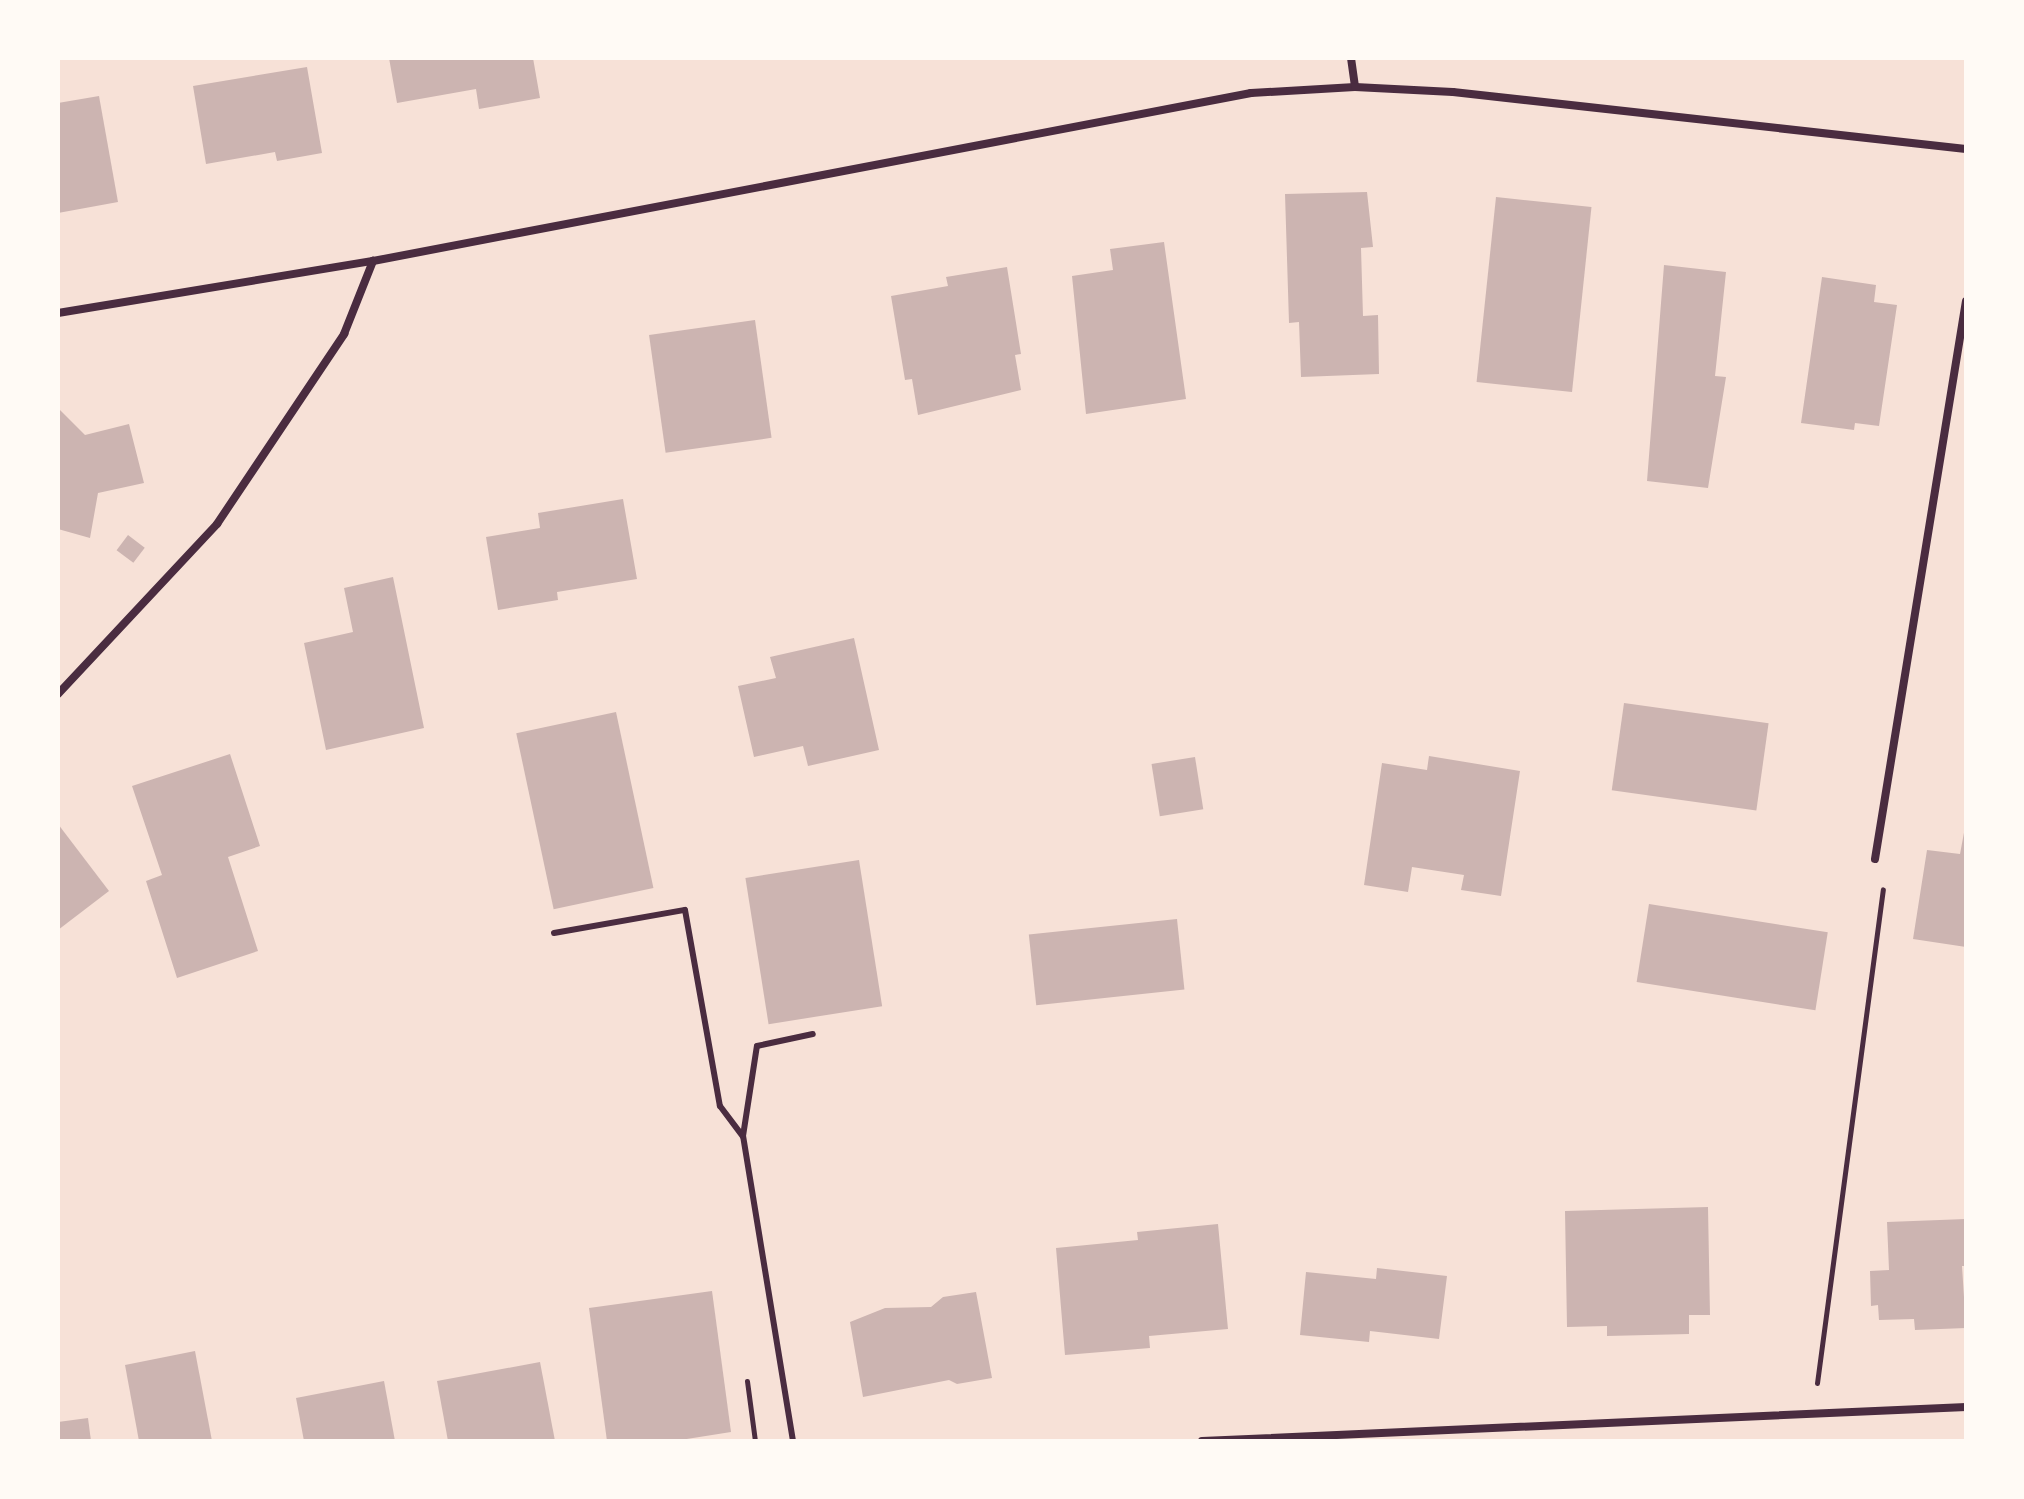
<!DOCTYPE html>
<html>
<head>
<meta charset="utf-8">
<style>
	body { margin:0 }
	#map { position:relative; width:2024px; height:1499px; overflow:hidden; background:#f7e1d7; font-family:Figtree,sans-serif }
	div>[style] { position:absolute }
	.building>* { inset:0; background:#ccb4b1; transform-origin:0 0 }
	.path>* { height:5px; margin:-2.5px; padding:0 2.5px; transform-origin:2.5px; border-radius:2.5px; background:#4a2c40 }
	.service>* { height:6px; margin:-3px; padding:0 3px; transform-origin:3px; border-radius:3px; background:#4a2c40 }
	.minor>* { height:8px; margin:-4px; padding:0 4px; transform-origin:4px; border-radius:4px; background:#4a2c40 }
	span { translate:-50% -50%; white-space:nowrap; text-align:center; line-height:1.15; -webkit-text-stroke:7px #fffaf5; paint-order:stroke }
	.frame { position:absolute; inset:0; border:60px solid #fffaf5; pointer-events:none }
</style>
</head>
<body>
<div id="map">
	<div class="building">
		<div style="clip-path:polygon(389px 58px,533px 58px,540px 98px,479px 109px,476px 89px,397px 103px)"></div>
		<div style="clip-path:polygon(307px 67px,322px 153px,277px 161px,275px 152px,206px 164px,193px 86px)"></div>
		<div style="clip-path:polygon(99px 96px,118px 202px,58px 213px,58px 103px)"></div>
		<div style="clip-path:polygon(1367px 192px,1373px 247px,1361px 248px,1363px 316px,1378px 315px,1379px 374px,1301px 377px,1299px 322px,1289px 323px,1285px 194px)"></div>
		<div style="left:1496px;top:197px;width:96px;height:186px;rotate:6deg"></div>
		<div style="clip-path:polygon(1164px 242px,1186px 399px,1086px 414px,1072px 276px,1113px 270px,1110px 249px)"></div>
		<div style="clip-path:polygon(1664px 265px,1726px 272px,1715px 376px,1726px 377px,1708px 488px,1647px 481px)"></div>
		<div style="clip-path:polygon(1007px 267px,1021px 354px,1015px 355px,1021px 390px,918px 415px,912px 379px,905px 380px,891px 296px,948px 286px,946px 277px)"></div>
		<div style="clip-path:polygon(1822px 277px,1876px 285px,1874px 302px,1897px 305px,1879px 426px,1855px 423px,1854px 430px,1801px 423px)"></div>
		<div style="left:755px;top:320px;width:119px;height:107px;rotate:82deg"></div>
		<div style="clip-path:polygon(58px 408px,85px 435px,129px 424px,144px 483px,98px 493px,90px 538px,58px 529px)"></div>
		<div style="clip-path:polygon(623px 499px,637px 579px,557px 592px,558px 600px,498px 610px,486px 537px,540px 528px,538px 513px)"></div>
		<div style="left:128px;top:535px;width:21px;height:19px;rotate:37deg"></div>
		<div style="clip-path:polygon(393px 577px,424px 728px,326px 750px,304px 643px,353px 632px,344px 588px)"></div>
		<div style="clip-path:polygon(854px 638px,879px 750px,808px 766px,803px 746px,754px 757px,738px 686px,776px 678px,770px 657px)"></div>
		<div style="left:1624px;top:703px;width:146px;height:88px;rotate:8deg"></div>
		<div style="left:616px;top:712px;width:180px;height:102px;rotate:78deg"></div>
		<div style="clip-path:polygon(230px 754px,260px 846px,228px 857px,258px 951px,177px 978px,146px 881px,162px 875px,132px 786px)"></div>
		<div style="clip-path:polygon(1429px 756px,1520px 771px,1501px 896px,1461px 890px,1464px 875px,1412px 867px,1408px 892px,1364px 885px,1382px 763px,1427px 770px)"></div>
		<div style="left:1195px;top:757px;width:53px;height:44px;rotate:81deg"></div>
		<div style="clip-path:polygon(1966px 822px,1966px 947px,1913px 939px,1927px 850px,1960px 854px)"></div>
		<div style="clip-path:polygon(58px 824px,109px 891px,58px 930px)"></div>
		<div style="left:859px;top:860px;width:148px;height:115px;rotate:81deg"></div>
		<div style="left:1649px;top:904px;width:181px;height:79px;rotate:9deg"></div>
		<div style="left:1177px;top:919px;width:71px;height:149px;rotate:84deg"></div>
		<div style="clip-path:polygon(1708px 1207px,1710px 1315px,1689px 1315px,1689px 1334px,1607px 1336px,1607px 1326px,1567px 1327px,1565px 1211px)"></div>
		<div style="clip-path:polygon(1966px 1219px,1966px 1266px,1962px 1266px,1966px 1328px,1915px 1330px,1914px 1319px,1879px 1320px,1878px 1305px,1871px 1306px,1870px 1271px,1889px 1270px,1887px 1222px)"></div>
		<div style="clip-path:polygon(1218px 1224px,1228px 1329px,1149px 1336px,1150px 1348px,1065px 1355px,1056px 1248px,1138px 1240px,1137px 1232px)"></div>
		<div style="clip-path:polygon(1377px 1268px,1447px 1276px,1439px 1339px,1370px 1331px,1369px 1342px,1300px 1335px,1306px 1272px,1376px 1279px)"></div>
		<div style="clip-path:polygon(712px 1291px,731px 1432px,674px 1441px,607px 1441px,589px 1308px)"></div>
		<div style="clip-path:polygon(976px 1292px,992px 1378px,957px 1384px,949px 1380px,863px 1397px,850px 1322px,885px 1308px,931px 1307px,943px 1297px)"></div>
		<div style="clip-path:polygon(195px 1351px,212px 1441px,139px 1441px,125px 1365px)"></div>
		<div style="clip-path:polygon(540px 1362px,555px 1441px,448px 1441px,437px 1381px)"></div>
		<div style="clip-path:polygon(384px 1381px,395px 1441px,304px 1441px,296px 1398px)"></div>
		<div style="clip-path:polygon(88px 1418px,91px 1441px,58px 1441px,58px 1422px)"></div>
	</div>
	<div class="path">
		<div style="left:747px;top:1381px;width:61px;rotate:82.4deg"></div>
		<div style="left:1817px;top:1383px;width:498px;rotate:-82.4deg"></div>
	</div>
	<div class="service">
		<div style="left:554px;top:933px;width:133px;rotate:-10deg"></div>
		<div style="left:685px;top:910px;width:199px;rotate:79.9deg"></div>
		<div style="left:720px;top:1106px;width:38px;rotate:53deg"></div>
		<div style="left:793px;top:1441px;width:309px;rotate:-99.3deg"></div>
		<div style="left:743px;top:1136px;width:91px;rotate:-81.2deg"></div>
		<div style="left:757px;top:1046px;width:57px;rotate:-12.1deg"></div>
	</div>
	<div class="minor">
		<div style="left:1351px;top:58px;width:29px;rotate:82deg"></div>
		<div style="left:58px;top:313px;width:319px;rotate:-9.4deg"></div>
		<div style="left:373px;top:261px;width:894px;rotate:-10.83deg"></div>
		<div style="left:1251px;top:93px;width:104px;rotate:-3.3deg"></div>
		<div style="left:1355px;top:87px;width:98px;rotate:2.9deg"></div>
		<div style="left:1453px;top:92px;width:516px;rotate:6.34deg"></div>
		<div style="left:58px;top:694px;width:233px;rotate:-46.9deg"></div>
		<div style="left:217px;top:524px;width:229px;rotate:-56.2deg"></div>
		<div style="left:344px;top:334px;width:79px;rotate:-68.3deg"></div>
		<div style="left:1875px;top:859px;width:565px;rotate:-80.74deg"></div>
		<div style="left:1202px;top:1441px;width:765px;rotate:-2.55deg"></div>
	</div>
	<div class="frame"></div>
</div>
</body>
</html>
